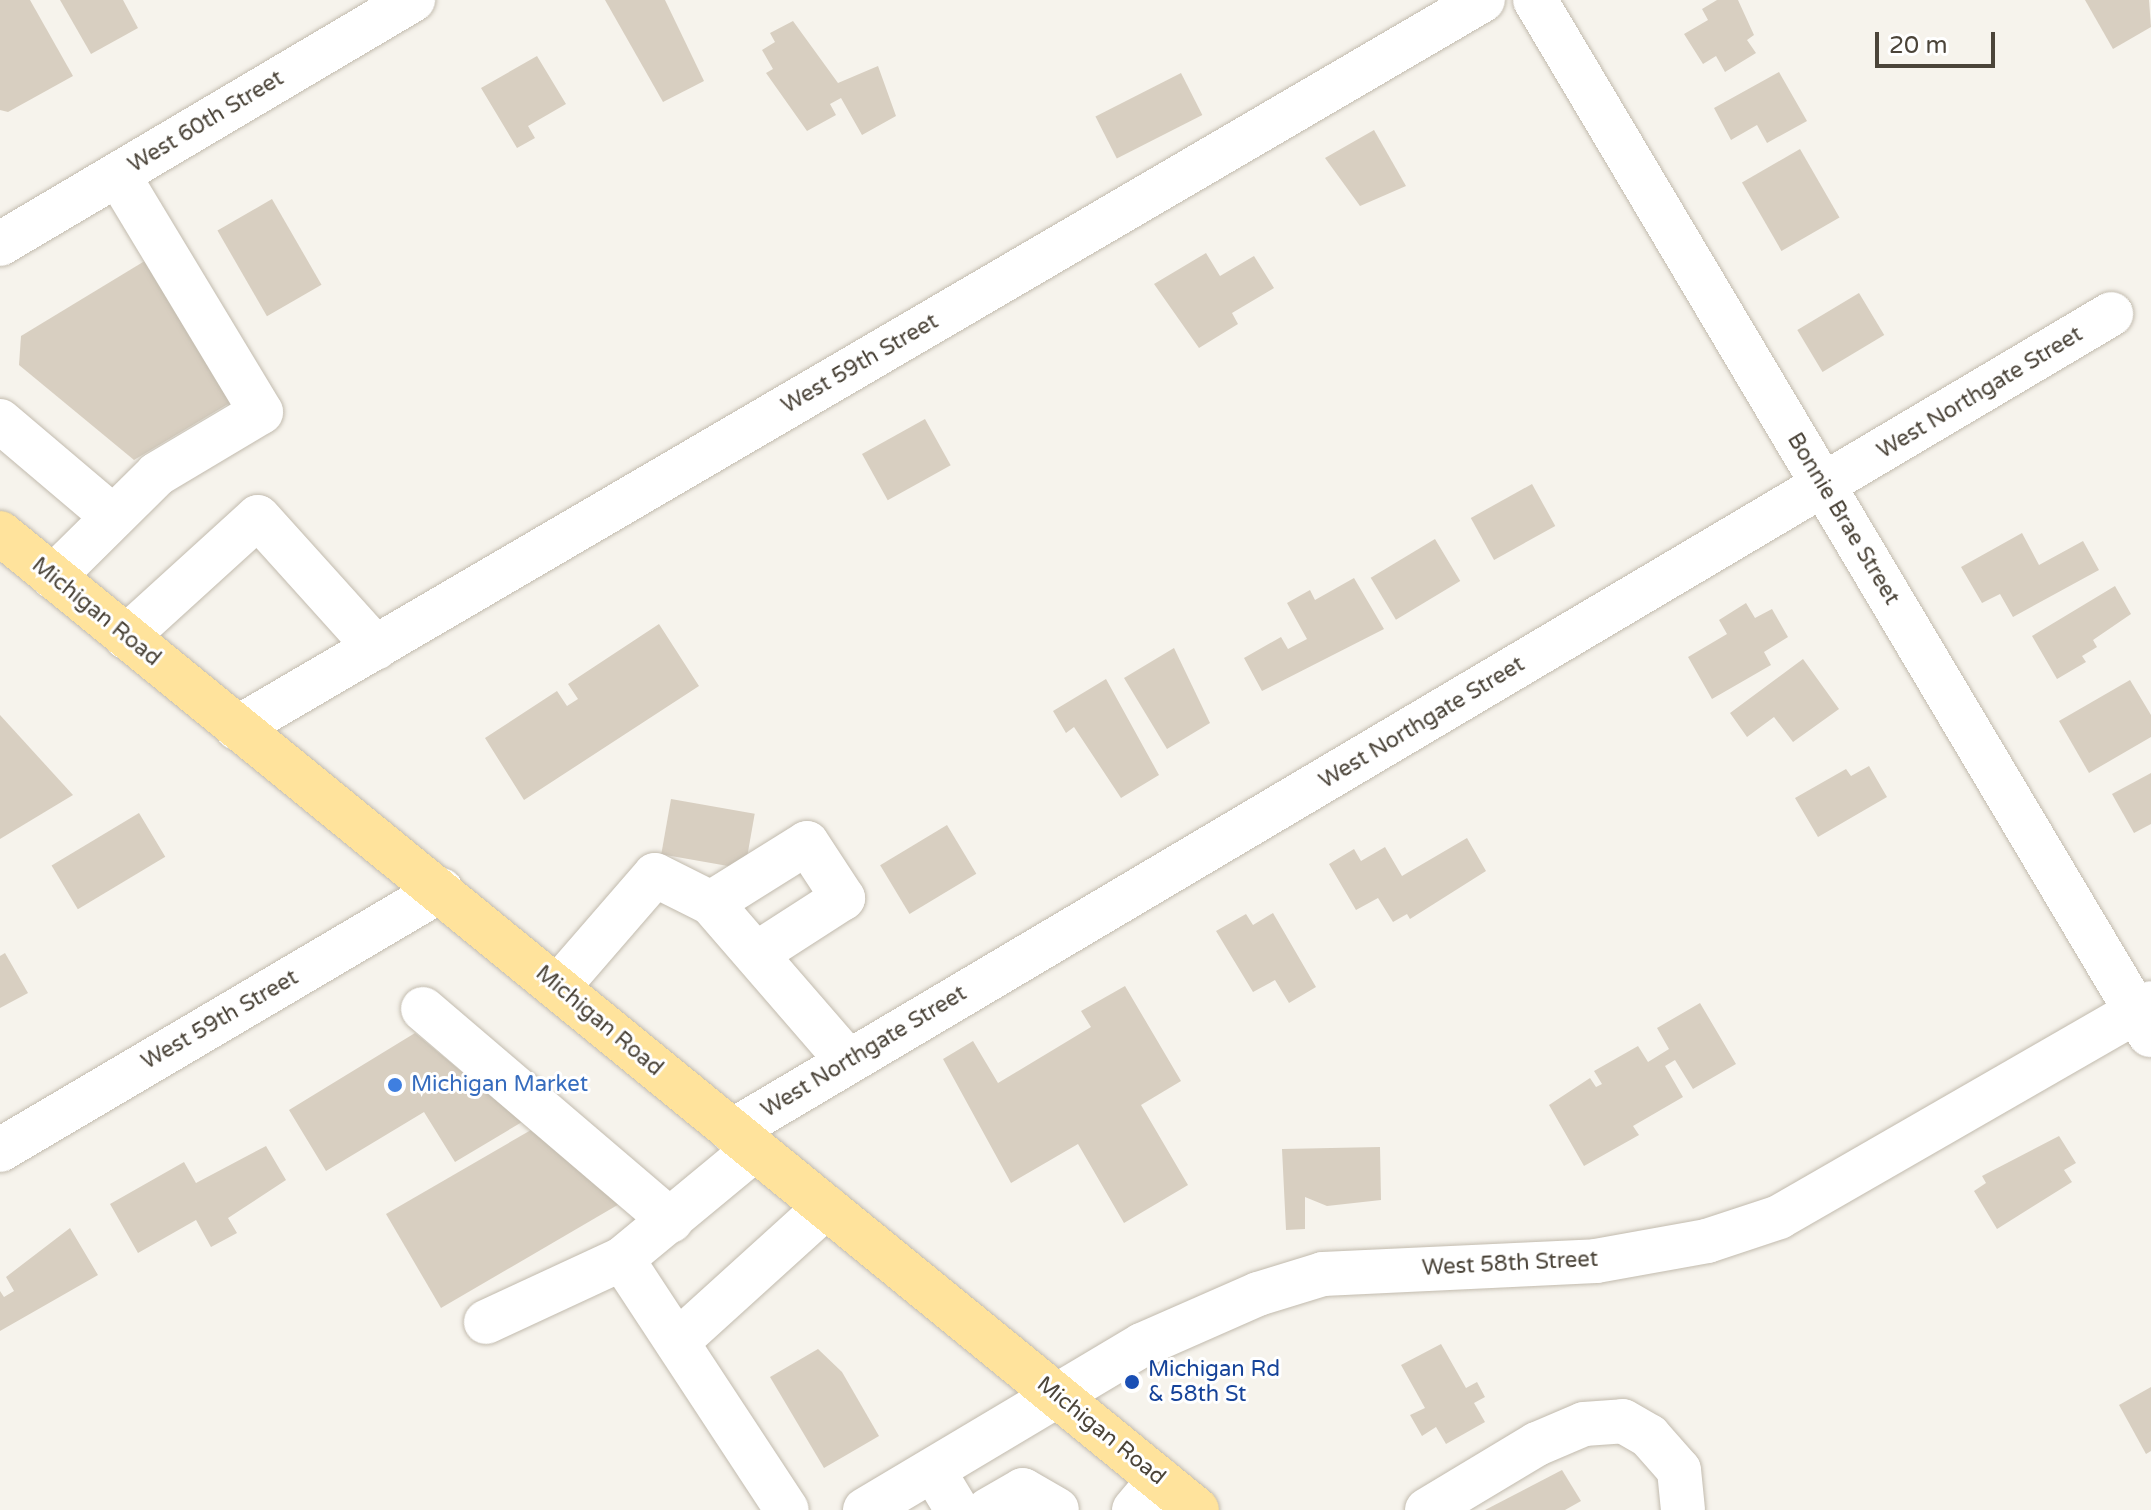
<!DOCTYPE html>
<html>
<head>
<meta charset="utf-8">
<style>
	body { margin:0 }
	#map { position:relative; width:2151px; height:1510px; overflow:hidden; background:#f6f3ec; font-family:"Varela Round",sans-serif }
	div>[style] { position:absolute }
	.building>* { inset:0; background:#d8cfc1; transform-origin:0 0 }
	.roads { filter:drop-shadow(0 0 2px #c2bbae) drop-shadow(0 0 2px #c2bbae) }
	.minor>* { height:44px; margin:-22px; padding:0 22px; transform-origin:22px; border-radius:22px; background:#fff }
	.major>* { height:44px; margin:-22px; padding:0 22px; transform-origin:22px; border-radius:22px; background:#ffe39c }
	.dots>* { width:22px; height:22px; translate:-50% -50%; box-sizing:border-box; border:4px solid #fff; border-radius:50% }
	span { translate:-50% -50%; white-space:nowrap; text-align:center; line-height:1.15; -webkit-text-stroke:6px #fff; paint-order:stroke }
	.street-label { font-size:22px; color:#4b4439 }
	.shop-label { font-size:22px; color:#366cbe }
	.left { translate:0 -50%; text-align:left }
	.transit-label { font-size:22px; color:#164399 }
	.scale { position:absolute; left:1875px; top:32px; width:120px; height:36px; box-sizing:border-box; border:4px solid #4b4439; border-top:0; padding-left:10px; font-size:24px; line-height:28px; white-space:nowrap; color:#4b4439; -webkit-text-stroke:6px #fff; paint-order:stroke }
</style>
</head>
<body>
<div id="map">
	<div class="building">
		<div style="clip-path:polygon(0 0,30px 0,73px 76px,8px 112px,0 110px)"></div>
		<div style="clip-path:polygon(60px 0,123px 0,138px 28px,91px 54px)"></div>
		<div style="clip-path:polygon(605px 0,665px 0,704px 81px,663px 102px)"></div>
		<div style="clip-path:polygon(1717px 0,1738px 0,1754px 35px,1747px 40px,1756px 53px,1725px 72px,1716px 56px,1703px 64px,1684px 34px,1708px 20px,1702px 9px)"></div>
		<div style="clip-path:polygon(2085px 0,2149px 0,2151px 27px,2113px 49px)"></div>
		<div style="clip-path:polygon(793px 21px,838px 83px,878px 66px,896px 116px,862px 135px,841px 98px,830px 104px,836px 115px,807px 131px,766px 73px,773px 69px,762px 50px,775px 42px,770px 33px)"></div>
		<div style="clip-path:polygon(537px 56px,566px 104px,528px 126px,535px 138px,517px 148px,481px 88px)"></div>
		<div style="clip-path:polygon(1779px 72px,1807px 121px,1767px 143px,1757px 125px,1731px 140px,1714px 108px)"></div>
		<div style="left:1181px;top:73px;width:47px;height:96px;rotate:63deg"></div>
		<div style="clip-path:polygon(1374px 130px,1406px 186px,1360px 206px,1325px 158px)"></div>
		<div style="left:1800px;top:149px;width:79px;height:67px;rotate:60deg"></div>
		<div style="left:272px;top:199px;width:99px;height:63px;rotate:60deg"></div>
		<div style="clip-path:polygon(1206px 253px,1220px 276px,1254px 256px,1274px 288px,1232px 313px,1238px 324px,1199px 348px,1154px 284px)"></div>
		<div style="clip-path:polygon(148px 259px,233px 401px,134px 460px,19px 365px,21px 336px)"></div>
		<div style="left:1859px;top:293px;width:49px;height:72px;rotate:59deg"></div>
		<div style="left:925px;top:419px;width:53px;height:72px;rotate:61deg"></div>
		<div style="left:1532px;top:484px;width:48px;height:70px;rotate:61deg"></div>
		<div style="clip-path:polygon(2022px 533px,2039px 565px,2083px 541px,2099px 570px,2013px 617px,2000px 594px,1982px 603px,1961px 567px)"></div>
		<div style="left:1435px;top:539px;width:49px;height:75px;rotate:59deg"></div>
		<div style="clip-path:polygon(1354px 578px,1384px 629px,1262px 691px,1244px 658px,1281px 637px,1288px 649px,1307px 639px,1287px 603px,1310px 590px,1315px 600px)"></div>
		<div style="clip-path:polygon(2115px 586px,2131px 614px,2093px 640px,2097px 647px,2082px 656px,2086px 662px,2057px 679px,2032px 636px)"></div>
		<div style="clip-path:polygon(1746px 603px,1755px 618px,1772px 609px,1788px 637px,1764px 652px,1771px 665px,1712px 699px,1688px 657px,1727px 634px,1719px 620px)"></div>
		<div style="clip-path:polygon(659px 624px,699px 686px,524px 800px,485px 738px,557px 691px,567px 706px,578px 699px,568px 684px)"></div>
		<div style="clip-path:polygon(1174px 648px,1210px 723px,1167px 749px,1124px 678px)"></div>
		<div style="clip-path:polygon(1803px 659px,1839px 709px,1793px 742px,1774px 717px,1747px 737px,1730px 713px)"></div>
		<div style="clip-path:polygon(1106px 679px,1159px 775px,1121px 798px,1074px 727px,1066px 733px,1053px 711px)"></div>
		<div style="clip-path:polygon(2130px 680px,2151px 715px,2151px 737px,2089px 773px,2059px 721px)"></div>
		<div style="clip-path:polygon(0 715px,73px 795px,0 839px)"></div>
		<div style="clip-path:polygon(1869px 766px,1887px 797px,1818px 837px,1795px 798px,1846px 769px,1851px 776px)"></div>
		<div style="clip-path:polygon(2151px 773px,2151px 824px,2134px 833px,2112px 794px)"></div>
		<div style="left:671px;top:799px;width:85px;height:56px;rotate:10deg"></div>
		<div style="left:139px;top:813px;width:51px;height:102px;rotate:59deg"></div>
		<div style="left:947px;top:825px;width:57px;height:78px;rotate:59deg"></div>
		<div style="clip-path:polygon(1467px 838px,1486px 871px,1410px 919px,1407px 914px,1393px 922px,1378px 898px,1356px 910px,1329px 864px,1354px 849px,1361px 861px,1385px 847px,1402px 876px)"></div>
		<div style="clip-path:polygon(1273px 913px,1316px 987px,1289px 1003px,1275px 980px,1253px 992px,1216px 931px,1246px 914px,1253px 925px)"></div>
		<div style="clip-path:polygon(5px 953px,28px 993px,0 1008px,0 956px)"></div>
		<div style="clip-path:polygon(1125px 986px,1181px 1081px,1141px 1105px,1188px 1185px,1124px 1223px,1078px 1144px,1011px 1183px,943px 1059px,973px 1041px,998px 1083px,1091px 1027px,1081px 1011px)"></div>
		<div style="clip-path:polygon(1700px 1003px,1736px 1064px,1693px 1089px,1675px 1060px,1665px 1066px,1683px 1097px,1633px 1126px,1639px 1135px,1584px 1166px,1549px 1105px,1590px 1078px,1596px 1087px,1602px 1084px,1594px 1071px,1638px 1046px,1648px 1062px,1669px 1049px,1657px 1028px)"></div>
		<div style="clip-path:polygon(415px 1033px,522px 1122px,455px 1162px,424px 1112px,326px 1171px,289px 1110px)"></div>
		<div style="clip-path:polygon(531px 1130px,621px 1203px,441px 1308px,386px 1214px)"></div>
		<div style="clip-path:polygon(2059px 1136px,2076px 1163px,2064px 1170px,2072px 1182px,1997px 1229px,1974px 1191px,1986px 1183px,1982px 1176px)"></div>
		<div style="clip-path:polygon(266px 1146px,286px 1180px,228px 1218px,237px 1233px,211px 1247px,196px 1220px,138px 1253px,110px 1204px,184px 1162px,196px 1183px)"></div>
		<div style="clip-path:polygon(1380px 1147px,1381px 1200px,1327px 1206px,1305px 1197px,1305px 1229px,1286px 1230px,1282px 1149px)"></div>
		<div style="clip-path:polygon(70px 1228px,98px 1275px,0 1331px,0 1291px,4px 1297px,14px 1291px,6px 1277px)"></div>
		<div style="clip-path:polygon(1441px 1344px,1466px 1388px,1477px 1382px,1485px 1397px,1474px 1403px,1485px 1422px,1446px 1444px,1436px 1427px,1422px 1436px,1410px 1415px,1425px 1408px,1401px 1365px)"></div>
		<div style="clip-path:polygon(818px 1349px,842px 1372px,879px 1436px,824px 1468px,770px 1377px)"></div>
		<div style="clip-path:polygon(2151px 1387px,2151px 1451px,2146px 1454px,2119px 1405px)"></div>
		<div style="clip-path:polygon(1562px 1470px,1581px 1501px,1565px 1510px,1485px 1510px)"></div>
	</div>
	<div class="roads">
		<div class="minor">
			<div style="left:1535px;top:0;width:1204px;rotate:59.28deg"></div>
			<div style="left:0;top:244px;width:480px;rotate:-30.6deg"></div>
			<div style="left:0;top:421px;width:145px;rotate:40.3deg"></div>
			<div style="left:53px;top:577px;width:146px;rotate:-44.7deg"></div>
			<div style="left:157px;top:474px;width:121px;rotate:-30.8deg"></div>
			<div style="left:261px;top:412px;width:277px;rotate:-121.1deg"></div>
			<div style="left:126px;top:637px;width:178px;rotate:-42.3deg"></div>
			<div style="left:258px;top:517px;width:176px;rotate:48deg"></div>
			<div style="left:237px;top:728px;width:1443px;rotate:-30.3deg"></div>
			<div style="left:711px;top:903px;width:113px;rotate:-32deg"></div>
			<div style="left:807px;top:843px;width:66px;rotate:56.8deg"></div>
			<div style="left:843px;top:898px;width:103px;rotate:147.2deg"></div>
			<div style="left:558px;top:987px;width:148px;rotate:-49.1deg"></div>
			<div style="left:655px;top:875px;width:63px;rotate:26.6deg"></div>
			<div style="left:711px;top:903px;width:209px;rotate:49.1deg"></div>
			<div style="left:423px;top:1009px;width:326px;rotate:40.5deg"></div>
			<div style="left:732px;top:1131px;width:1603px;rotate:-30.64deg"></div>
			<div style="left:0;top:1150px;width:512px;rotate:-30.52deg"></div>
			<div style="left:622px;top:1259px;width:300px;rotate:56.7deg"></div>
			<div style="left:486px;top:1322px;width:150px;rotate:-24.9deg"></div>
			<div style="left:622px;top:1259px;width:173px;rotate:-39.6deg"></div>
			<div style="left:677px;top:1342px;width:201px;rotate:-42.2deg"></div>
			<div style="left:933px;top:1470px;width:47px;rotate:59deg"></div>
			<div style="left:865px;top:1510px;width:322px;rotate:-30.8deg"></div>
			<div style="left:1142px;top:1345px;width:127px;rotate:-23.7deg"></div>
			<div style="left:1258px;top:1294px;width:68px;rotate:-17.1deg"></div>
			<div style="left:1323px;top:1274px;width:273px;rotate:-2.7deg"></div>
			<div style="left:1596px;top:1261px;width:113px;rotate:-10.2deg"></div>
			<div style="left:1707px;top:1241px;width:76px;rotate:-18.4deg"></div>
			<div style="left:1779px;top:1217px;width:429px;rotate:-29.9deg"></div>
			<div style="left:988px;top:1510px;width:40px;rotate:-29.7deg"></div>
			<div style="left:1023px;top:1490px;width:39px;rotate:30deg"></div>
			<div style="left:1134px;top:1510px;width:40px;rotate:-50deg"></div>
			<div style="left:1427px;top:1510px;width:128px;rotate:-31deg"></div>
			<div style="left:1537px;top:1444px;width:51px;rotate:-23.1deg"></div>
			<div style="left:1584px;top:1424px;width:39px;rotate:-4deg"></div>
			<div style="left:1623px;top:1421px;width:30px;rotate:30deg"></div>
			<div style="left:1649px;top:1436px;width:45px;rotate:48.6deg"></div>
			<div style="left:1679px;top:1470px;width:40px;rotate:84.3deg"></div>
		</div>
		<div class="major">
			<div style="left:0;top:533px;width:1545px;rotate:39.22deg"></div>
		</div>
	</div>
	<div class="dots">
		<div style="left:395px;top:1085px;background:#3f7fe0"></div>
		<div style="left:1132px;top:1382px;background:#1a4fb4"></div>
	</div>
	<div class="street-label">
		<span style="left:206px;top:122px;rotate:-31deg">West 60th Street</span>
		<span style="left:860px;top:364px;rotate:-30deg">West 59th Street</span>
		<span style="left:1980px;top:393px;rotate:-31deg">West Northgate Street</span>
		<span style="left:1843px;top:519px;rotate:59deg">Bonnie Brae Street</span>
		<span style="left:96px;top:612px;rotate:39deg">Michigan Road</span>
		<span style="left:1422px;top:723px;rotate:-31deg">West Northgate Street</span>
		<span style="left:220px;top:1020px;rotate:-30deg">West 59th Street</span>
		<span style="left:599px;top:1021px;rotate:40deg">Michigan Road</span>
		<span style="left:864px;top:1052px;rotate:-31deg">West Northgate Street</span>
		<span style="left:1510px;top:1264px;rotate:-3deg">West 58th Street</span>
		<span style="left:1101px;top:1431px;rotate:39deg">Michigan Road</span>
	</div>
	<div class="shop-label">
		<span class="left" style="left:411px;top:1085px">Michigan Market</span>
	</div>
	<div class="transit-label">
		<span class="left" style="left:1148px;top:1382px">Michigan Rd<br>&amp; 58th St</span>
	</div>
	<div class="scale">20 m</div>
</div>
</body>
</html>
